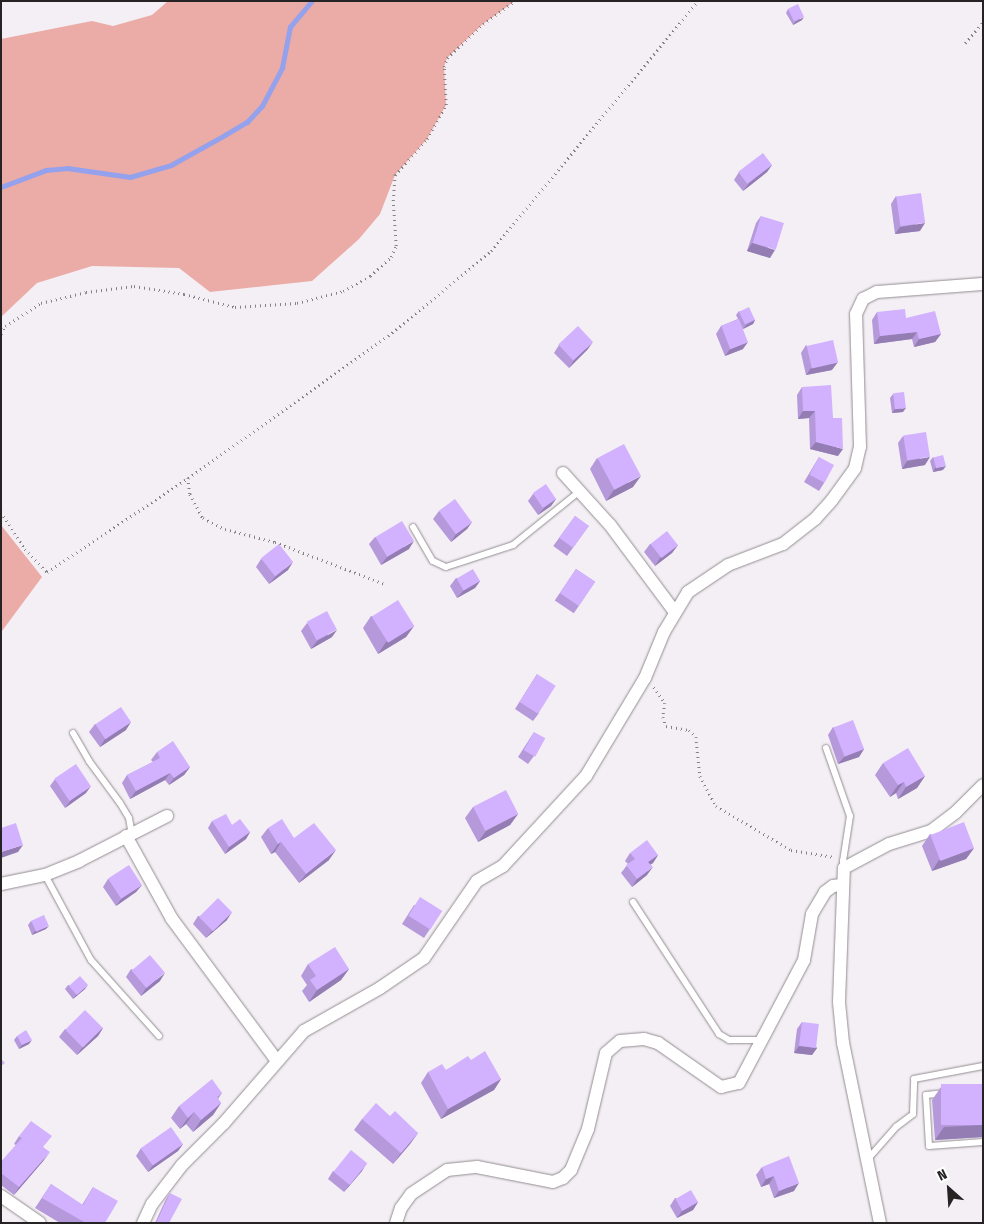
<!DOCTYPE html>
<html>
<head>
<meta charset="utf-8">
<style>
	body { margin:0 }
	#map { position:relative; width:984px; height:1224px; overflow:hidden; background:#f4eff4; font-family:"Fira Sans Condensed",sans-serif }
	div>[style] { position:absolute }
	.green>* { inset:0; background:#ebaba6 }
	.stream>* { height:4.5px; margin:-2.25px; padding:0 2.25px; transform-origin:2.25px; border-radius:2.25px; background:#94a1ed }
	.path>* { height:2.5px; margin-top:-1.25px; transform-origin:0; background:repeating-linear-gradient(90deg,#858285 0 1px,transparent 0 5px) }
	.roads { filter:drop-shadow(0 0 1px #928d91) drop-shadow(0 0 1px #928d91) }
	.lane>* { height:6px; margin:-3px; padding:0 3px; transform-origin:3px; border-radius:3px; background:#fff }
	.street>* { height:12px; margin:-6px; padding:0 6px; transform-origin:6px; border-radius:6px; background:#fff }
	.wall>* { inset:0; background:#b599db; transform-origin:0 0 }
	.shaded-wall>* { inset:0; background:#937db2 }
	.building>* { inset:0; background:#d2b2ff; transform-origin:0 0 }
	span { translate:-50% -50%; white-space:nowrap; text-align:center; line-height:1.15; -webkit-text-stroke:4.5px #fff; paint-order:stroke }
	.frame { position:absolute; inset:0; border:2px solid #252324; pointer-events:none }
	.north { position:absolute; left:924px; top:1164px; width:50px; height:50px; -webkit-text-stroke:4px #fff; paint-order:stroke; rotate:334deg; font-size:14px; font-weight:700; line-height:20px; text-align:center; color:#252324 }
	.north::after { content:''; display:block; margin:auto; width:18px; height:22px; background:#252324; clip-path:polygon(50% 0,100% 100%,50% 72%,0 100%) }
</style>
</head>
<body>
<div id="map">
	<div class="green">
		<div style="clip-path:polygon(168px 1px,515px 1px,483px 24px,447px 58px,444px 67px,446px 105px,427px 139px,395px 175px,380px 214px,359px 239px,312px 281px,210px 292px,179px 268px,92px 266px,37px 283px,1px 317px,1px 39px,92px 21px,113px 26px,152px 15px)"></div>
		<div style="clip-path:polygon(1px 525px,42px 577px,2px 631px,1px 629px)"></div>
	</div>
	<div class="stream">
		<div style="left:1px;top:187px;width:48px;rotate:-20.7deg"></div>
		<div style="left:46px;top:170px;width:21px;rotate:-5deg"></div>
		<div style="left:67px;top:168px;width:64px;rotate:8.1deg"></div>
		<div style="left:130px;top:177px;width:43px;rotate:-16.3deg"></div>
		<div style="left:171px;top:165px;width:62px;rotate:-29.1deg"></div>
		<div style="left:225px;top:135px;width:26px;rotate:-31deg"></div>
		<div style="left:247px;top:122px;width:22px;rotate:-47deg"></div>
		<div style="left:262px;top:106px;width:43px;rotate:-62.2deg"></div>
		<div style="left:282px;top:68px;width:42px;rotate:-79deg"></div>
		<div style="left:290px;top:27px;width:34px;rotate:-50deg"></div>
	</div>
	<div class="path">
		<div style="left:965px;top:43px;width:28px;rotate:-49deg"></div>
		<div style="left:1px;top:334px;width:9px;rotate:-63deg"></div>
		<div style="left:5px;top:326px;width:43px;rotate:-32.6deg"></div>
		<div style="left:41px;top:303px;width:46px;rotate:-13.7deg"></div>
		<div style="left:86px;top:292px;width:48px;rotate:-7.1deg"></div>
		<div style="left:134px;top:286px;width:51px;rotate:9.1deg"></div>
		<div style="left:184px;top:294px;width:53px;rotate:14.3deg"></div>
		<div style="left:235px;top:307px;width:62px;rotate:-3.7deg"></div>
		<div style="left:297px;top:303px;width:48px;rotate:-14.6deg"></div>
		<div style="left:343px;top:291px;width:31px;rotate:-29deg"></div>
		<div style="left:370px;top:276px;width:28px;rotate:-42deg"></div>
		<div style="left:391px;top:257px;width:12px;rotate:-66deg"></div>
		<div style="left:396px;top:246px;width:45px;rotate:-93.8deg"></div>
		<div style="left:393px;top:201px;width:26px;rotate:-86deg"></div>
		<div style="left:395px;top:175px;width:48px;rotate:-48.4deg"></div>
		<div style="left:427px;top:139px;width:39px;rotate:-61deg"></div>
		<div style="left:446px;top:105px;width:38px;rotate:-93deg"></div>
		<div style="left:444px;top:67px;width:9px;rotate:-72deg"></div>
		<div style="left:447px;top:58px;width:50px;rotate:-43.4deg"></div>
		<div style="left:483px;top:24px;width:39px;rotate:-36deg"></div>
		<div style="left:188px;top:478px;width:16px;rotate:83deg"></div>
		<div style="left:190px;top:494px;width:27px;rotate:62deg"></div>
		<div style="left:203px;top:518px;width:25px;rotate:27deg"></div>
		<div style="left:225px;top:529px;width:52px;rotate:14.6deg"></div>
		<div style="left:275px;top:542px;width:118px;rotate:20.9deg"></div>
		<div style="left:1px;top:512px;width:44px;rotate:57deg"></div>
		<div style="left:25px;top:549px;width:32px;rotate:46deg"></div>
		<div style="left:47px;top:572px;width:169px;rotate:-33.7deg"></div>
		<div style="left:188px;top:478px;width:245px;rotate:-35.4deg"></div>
		<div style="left:388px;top:336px;width:134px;rotate:-39.5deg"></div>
		<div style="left:491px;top:251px;width:325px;rotate:-50.4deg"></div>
		<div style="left:654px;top:687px;width:19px;rotate:55deg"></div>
		<div style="left:665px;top:703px;width:14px;rotate:98deg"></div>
		<div style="left:663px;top:717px;width:9px;rotate:72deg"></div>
		<div style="left:666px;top:726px;width:23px;rotate:10deg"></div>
		<div style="left:689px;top:730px;width:10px;rotate:45deg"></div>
		<div style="left:696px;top:737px;width:39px;rotate:84deg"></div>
		<div style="left:700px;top:776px;width:34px;rotate:62deg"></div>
		<div style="left:716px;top:806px;width:87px;rotate:30.4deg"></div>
		<div style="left:791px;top:850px;width:44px;rotate:9.2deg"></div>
	</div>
	<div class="roads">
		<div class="lane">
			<div style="left:413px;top:527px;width:39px;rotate:60deg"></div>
			<div style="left:433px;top:561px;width:14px;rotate:25deg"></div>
			<div style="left:446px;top:567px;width:71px;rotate:-18.2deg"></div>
			<div style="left:513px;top:545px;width:86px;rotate:-38.9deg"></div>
			<div style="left:73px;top:733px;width:32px;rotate:60deg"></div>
			<div style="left:89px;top:761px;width:52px;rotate:53.6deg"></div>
			<div style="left:120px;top:803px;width:17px;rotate:59deg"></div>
			<div style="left:129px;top:818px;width:17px;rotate:80deg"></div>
			<div style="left:826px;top:748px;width:72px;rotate:70.6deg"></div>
			<div style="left:850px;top:816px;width:46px;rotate:98.8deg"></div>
			<div style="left:843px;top:861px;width:7px;rotate:82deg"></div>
			<div style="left:45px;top:875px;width:97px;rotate:61.6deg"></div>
			<div style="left:91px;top:960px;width:102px;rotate:48.2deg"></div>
			<div style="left:633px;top:902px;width:158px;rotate:56.9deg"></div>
			<div style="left:719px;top:1034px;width:12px;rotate:31deg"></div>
			<div style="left:729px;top:1040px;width:31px"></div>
			<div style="left:945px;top:1093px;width:19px;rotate:174deg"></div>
			<div style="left:926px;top:1095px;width:51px;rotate:86.6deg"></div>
			<div style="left:929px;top:1146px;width:54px;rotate:-4.2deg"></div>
			<div style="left:867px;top:1160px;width:44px;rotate:-48.7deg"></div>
			<div style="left:896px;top:1127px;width:21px;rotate:-37deg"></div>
			<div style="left:913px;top:1114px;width:35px;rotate:-88deg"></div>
			<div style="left:914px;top:1079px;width:70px;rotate:-10.7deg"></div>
		</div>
		<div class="street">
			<div style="left:563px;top:473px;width:70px;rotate:47.9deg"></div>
			<div style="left:610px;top:525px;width:107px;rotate:53.3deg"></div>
			<div style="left:126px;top:836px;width:95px;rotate:61deg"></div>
			<div style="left:172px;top:919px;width:177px;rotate:53.5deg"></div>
			<div style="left:1px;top:884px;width:45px;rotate:-11.6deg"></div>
			<div style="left:45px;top:875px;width:37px;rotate:-22deg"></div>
			<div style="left:79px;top:861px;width:99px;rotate:-27.1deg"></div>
			<div style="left:1px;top:1196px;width:47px;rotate:34.7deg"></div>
			<div style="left:143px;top:1223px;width:21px;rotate:-65deg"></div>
			<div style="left:152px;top:1204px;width:49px;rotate:-52.4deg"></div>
			<div style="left:182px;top:1165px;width:59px;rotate:-45deg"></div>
			<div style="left:224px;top:1123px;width:122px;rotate:-49deg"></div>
			<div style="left:304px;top:1031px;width:87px;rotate:-29.5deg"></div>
			<div style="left:380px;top:988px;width:53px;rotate:-34.3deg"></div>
			<div style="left:424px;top:958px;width:93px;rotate:-55.5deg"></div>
			<div style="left:477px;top:881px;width:30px;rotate:-30deg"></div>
			<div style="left:503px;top:866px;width:122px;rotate:-47.3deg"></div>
			<div style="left:586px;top:776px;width:114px;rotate:-59deg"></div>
			<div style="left:645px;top:678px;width:50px;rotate:-67.6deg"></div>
			<div style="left:664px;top:632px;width:47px;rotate:-59deg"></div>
			<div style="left:688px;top:592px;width:48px;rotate:-34deg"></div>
			<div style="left:728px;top:565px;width:59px;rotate:-20.9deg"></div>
			<div style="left:783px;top:544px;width:41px;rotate:-38deg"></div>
			<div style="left:815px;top:519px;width:25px;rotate:-48deg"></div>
			<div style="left:832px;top:500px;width:39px;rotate:-54deg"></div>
			<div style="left:855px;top:468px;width:22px;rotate:-77deg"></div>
			<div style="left:860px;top:447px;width:133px;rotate:-91.7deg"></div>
			<div style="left:856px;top:314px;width:17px;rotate:-65deg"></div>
			<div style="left:863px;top:299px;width:16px;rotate:-27deg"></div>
			<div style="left:877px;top:292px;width:106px;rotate:-4.3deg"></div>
			<div style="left:396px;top:1223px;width:16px;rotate:-72deg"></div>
			<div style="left:401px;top:1208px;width:17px;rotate:-54deg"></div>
			<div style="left:411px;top:1194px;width:43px;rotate:-33.7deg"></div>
			<div style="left:447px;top:1170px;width:30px;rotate:-6deg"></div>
			<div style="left:477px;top:1167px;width:77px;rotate:11.2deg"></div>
			<div style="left:553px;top:1182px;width:11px;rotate:-22deg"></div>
			<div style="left:563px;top:1178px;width:11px;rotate:-45deg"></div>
			<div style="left:571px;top:1170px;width:44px;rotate:-67.5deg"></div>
			<div style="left:588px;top:1129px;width:78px;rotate:-76.7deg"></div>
			<div style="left:606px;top:1053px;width:18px;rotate:-41deg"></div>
			<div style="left:620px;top:1041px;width:24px;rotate:-5deg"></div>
			<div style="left:644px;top:1039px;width:15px;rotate:16deg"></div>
			<div style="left:658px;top:1043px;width:77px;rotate:34.9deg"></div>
			<div style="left:721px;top:1087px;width:18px;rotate:-13deg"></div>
			<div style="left:739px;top:1083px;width:139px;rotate:-62.1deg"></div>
			<div style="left:804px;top:960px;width:47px;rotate:-80.1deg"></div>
			<div style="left:812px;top:914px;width:26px;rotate:-59deg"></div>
			<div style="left:825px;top:892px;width:10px;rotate:-37deg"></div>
			<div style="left:833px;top:886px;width:8px;rotate:-7deg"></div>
			<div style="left:880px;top:1223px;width:184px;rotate:-101.6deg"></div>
			<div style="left:843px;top:1043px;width:41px;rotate:-95.6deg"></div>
			<div style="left:839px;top:1002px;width:134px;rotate:-87.9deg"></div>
			<div style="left:844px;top:868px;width:51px;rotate:-28.1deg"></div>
			<div style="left:889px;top:844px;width:44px;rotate:-17.2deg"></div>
			<div style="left:931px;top:831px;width:31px;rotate:-37deg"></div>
			<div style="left:956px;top:812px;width:38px;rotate:-45deg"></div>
		</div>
	</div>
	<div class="wall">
		<div style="clip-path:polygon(788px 9px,802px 20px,793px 25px,786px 13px)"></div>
		<div style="clip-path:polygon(772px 165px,767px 172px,743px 191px,734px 180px,739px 172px)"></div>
		<div style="clip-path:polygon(896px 196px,920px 231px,895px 234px,891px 204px)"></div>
		<div style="clip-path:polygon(761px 216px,770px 258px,747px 251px,756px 223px)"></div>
		<div style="clip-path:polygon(739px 311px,755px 320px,753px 324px,743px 329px,743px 349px,725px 356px,716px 334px,721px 326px,738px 319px,736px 315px)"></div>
		<div style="clip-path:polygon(877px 312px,906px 318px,941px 334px,935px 342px,914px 347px,912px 339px,874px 344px,872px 320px)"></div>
		<div style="clip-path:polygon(559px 345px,588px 349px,569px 368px,554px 353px)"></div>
		<div style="clip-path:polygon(806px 345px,832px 370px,806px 375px,801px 353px)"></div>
		<div style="clip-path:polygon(802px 387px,833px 418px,838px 456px,810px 449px,809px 418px,798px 419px,797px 395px)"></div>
		<div style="clip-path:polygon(893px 394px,903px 412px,892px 413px,890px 398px)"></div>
		<div style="clip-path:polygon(903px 436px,925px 465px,902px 469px,898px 443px)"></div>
		<div style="clip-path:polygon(819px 457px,824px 483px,819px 491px,804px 482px)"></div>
		<div style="clip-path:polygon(933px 457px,943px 470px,933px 472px,930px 461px)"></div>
		<div style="clip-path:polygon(597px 458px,633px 487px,606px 501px,590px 469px)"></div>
		<div style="clip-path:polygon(533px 494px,556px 499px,551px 506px,538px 515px,528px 501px)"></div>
		<div style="clip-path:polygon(439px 511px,472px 522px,467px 529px,451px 542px,433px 519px)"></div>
		<div style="left:575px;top:516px;width:17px;height:37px;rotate:36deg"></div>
		<div style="clip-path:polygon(375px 537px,409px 549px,381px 565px,369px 544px)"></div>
		<div style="clip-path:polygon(650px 544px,678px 545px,672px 553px,655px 566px,644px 552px)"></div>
		<div style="clip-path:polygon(261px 559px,288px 570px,269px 584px,256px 567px)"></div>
		<div style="left:576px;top:569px;width:23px;height:38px;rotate:34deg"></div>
		<div style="clip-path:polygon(456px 578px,480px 581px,475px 588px,457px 598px,450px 586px)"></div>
		<div style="clip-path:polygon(371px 616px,414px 626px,406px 637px,378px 654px,363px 628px)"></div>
		<div style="clip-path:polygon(307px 623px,332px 637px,311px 649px,301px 631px)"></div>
		<div style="clip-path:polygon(537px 674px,539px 713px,533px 721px,515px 709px)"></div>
		<div style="clip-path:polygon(95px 724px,126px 730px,100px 747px,89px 732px)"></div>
		<div style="clip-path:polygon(833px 727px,864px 749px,859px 757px,838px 764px,828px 735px)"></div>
		<div style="clip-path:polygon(534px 732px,534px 756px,528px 764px,518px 757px)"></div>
		<div style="clip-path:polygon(157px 752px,190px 767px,184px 775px,169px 785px,165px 780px,130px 799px,122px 783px,127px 775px,153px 762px,151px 760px)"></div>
		<div style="clip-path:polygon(883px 763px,925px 776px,917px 788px,898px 799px,896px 793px,890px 797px,875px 775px)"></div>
		<div style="clip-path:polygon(55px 779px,86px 793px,65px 808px,50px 786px)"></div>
		<div style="clip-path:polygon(473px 807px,518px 814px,510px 825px,478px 842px,465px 818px)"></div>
		<div style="clip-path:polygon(212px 821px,232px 825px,250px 832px,246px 839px,225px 854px,208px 828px)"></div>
		<div style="clip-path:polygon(268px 828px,294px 838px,329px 860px,299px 883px,275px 852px,271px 854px,261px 837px)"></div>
		<div style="clip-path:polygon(930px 834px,974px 848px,966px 859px,932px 871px,922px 846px)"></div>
		<div style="clip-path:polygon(630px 853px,658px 855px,653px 863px,650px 864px,647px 875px,632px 887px,621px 873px,628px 864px,625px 861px)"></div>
		<div style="clip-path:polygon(108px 879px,142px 885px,136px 892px,116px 906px,103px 887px)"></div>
		<div style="clip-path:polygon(414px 905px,442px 911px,424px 938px,402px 924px)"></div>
		<div style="clip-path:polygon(198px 916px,227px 920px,206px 938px,193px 924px)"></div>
		<div style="clip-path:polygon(31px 921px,46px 929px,32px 935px,28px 925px)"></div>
		<div style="clip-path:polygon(308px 964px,349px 969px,341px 980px,309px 1002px,302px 991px,307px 985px,301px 976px)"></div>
		<div style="clip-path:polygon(131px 969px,160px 981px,141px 996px,126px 977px)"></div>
		<div style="clip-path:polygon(68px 985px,85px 989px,73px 999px,65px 989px)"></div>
		<div style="clip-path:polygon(802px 1022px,817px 1048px,812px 1055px,794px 1053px,797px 1029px)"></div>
		<div style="clip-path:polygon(103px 1028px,98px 1036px,77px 1055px,59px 1037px,65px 1029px)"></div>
		<div style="clip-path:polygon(17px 1036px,29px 1044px,19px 1049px,14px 1040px)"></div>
		<div style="clip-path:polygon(471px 1060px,501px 1079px,494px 1090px,441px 1119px,421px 1083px,428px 1072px,446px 1070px)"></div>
		<div style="clip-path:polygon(983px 1084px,983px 1137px,935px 1140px,932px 1100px,941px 1087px)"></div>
		<div style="clip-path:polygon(222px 1093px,218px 1099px,221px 1103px,213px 1115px,193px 1132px,186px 1124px,180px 1129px,171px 1118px,179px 1106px)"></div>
		<div style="clip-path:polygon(390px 1116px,418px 1133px,410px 1144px,393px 1164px,354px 1130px,362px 1119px)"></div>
		<div style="clip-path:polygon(19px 1136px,44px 1148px,44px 1160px,14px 1195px,1px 1185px,1px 1162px,16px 1145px,14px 1144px)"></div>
		<div style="clip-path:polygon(183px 1144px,178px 1151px,148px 1172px,136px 1156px,141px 1148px)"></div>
		<div style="clip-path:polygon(762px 1167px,794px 1191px,774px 1198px,769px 1184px,761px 1187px,756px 1175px)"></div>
		<div style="clip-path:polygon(333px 1171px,362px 1171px,344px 1192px,328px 1179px)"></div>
		<div style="clip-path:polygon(51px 1184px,82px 1205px,93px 1187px,105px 1223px,60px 1223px,35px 1208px)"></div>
		<div style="clip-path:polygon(170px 1193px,169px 1223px,155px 1223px,166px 1199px)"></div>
		<div style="clip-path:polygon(675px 1198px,698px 1202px,693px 1210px,677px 1218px,670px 1206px)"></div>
	</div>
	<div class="shaded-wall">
		<div style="clip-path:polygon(804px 17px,802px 20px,793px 25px,795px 22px)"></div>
		<div style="clip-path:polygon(772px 165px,767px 172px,743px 191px,749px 183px)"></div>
		<div style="clip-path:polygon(925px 223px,920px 231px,895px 234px,900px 227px)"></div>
		<div style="clip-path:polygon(752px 243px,775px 250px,770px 258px,747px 251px)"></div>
		<div style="clip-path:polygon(755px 320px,753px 324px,743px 329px,746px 325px)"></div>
		<div style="clip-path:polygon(917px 332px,912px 339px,874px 344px,880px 336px)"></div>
		<div style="clip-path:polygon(941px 334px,935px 342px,914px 347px,919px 339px)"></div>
		<div style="clip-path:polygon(593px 342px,588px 349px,569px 368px,574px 360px)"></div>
		<div style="clip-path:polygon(748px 342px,743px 349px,725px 356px,730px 349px)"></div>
		<div style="clip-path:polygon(838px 362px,832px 370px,806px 375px,811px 368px)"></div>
		<div style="clip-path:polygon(906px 408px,903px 412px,892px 413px,895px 409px)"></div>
		<div style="clip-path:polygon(803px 411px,815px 411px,809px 418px,798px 419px)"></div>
		<div style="clip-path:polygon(816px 442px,843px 449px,838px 456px,810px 449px)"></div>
		<div style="clip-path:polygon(930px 457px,925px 465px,902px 469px,907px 461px)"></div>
		<div style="clip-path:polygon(946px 466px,943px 470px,933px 472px,935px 468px)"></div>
		<div style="clip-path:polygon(641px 476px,633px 487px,606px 501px,614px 490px)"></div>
		<div style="clip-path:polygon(556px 499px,551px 506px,538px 515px,544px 508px)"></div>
		<div style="clip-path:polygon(472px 522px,467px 529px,451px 542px,456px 534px)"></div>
		<div style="clip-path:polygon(414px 541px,409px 549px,381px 565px,387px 557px)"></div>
		<div style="clip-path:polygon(678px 545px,672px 553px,655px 566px,660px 558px)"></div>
		<div style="clip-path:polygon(293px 562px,288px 570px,269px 584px,275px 577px)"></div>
		<div style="clip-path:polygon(480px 581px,475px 588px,457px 598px,463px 591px)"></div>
		<div style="clip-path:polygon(414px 626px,406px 637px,378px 654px,386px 642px)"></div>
		<div style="clip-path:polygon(337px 630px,332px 637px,311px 649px,317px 641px)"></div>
		<div style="clip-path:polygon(131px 722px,126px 730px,100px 747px,105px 739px)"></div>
		<div style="clip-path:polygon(864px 749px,859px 757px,838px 764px,844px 757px)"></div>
		<div style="clip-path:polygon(190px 767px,184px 775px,169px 785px,174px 778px)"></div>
		<div style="clip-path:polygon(170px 773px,165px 780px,130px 799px,136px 791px)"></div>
		<div style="clip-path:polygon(925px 776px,917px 788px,898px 799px,906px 787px)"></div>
		<div style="clip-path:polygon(904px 782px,896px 793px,890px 797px,898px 785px)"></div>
		<div style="clip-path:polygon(91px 786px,86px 793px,65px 808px,71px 800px)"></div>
		<div style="clip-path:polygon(518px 814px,510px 825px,478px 842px,486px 831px)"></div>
		<div style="clip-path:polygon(250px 832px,246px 839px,225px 854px,229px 847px)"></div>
		<div style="clip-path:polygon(281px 842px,275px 852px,271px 854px,278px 844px)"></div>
		<div style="clip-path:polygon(23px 845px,18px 852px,1px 858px,1px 852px)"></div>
		<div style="clip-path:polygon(974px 848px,966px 859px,932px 871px,939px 860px)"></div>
		<div style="clip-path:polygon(336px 850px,329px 860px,299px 883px,306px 874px)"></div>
		<div style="clip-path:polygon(658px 855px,653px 863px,643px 870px,648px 862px)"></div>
		<div style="clip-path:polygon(653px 867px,647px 875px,632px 887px,637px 879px)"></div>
		<div style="clip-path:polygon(142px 885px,136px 892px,116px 906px,122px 898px)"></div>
		<div style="clip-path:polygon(232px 912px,227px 920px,206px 938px,212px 931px)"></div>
		<div style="clip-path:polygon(49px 926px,46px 929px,32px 935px,35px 931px)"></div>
		<div style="clip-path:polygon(349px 969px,341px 980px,309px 1002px,317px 990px)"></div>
		<div style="clip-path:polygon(165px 973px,160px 981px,141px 996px,146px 988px)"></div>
		<div style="clip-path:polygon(88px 985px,85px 989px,73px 999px,76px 995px)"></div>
		<div style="clip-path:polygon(103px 1028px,98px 1036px,77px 1055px,82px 1048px)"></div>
		<div style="clip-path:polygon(32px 1040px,29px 1044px,19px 1049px,22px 1045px)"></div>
		<div style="clip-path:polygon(799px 1046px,817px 1048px,812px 1055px,794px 1053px)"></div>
		<div style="clip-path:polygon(501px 1079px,494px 1090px,441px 1119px,448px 1109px)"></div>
		<div style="clip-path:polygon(221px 1103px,213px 1115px,193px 1132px,201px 1120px)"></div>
		<div style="clip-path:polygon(194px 1112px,186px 1124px,180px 1129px,188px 1118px)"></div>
		<div style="clip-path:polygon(983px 1125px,983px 1137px,935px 1140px,944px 1127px)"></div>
		<div style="clip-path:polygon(418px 1133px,410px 1144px,393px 1164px,401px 1153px)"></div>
		<div style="clip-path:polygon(183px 1144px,178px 1151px,148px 1172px,153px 1165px)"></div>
		<div style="clip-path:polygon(50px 1152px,44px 1160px,14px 1195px,19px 1187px)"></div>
		<div style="clip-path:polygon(367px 1163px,362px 1171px,344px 1192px,349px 1185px)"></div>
		<div style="clip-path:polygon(774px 1176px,769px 1184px,761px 1187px,766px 1179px)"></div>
		<div style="clip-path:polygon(799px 1183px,794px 1191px,774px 1198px,779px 1191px)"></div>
		<div style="clip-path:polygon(698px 1202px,693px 1210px,677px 1218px,682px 1211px)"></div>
	</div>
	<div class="building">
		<div style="left:798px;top:4px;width:14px;height:11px;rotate:65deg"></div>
		<div style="left:763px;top:153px;width:15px;height:31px;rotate:53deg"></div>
		<div style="left:921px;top:193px;width:30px;height:25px;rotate:82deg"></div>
		<div style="left:761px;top:216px;width:24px;height:28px;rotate:17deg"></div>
		<div style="left:749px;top:307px;width:14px;height:11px;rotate:65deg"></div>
		<div style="clip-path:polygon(905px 309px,906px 318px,935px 311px,941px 334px,919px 339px,917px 332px,880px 336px,877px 312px)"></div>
		<div style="left:739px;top:319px;width:25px;height:19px;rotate:69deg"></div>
		<div style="left:578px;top:326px;width:22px;height:27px;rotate:47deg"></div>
		<div style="left:833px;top:340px;width:23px;height:27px;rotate:77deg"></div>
		<div style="clip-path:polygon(831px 385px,833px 418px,842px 418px,843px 449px,816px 442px,815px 411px,803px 411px,802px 387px)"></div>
		<div style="left:904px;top:392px;width:16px;height:11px;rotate:83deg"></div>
		<div style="left:926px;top:432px;width:25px;height:23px;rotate:81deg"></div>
		<div style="left:624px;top:444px;width:36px;height:30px;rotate:62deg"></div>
		<div style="left:943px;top:455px;width:11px;height:10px;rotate:75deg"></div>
		<div style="left:819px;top:457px;width:17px;height:20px;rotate:28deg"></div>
		<div style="left:546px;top:484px;width:18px;height:16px;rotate:56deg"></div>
		<div style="left:455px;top:499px;width:29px;height:20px;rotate:54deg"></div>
		<div style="left:575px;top:516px;width:17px;height:27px;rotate:36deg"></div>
		<div style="left:402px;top:521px;width:23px;height:31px;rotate:59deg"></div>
		<div style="left:667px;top:531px;width:18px;height:21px;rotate:52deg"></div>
		<div style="left:279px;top:544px;width:23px;height:23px;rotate:52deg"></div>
		<div style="left:473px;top:569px;width:14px;height:19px;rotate:60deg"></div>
		<div style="left:576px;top:569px;width:23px;height:29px;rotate:34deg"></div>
		<div style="left:398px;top:600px;width:31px;height:31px;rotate:58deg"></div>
		<div style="left:327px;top:611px;width:21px;height:23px;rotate:62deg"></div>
		<div style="left:537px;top:674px;width:22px;height:33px;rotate:32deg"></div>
		<div style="left:121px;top:707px;width:18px;height:31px;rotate:56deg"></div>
		<div style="left:853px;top:720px;width:31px;height:21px;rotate:69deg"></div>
		<div style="left:534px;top:732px;width:13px;height:21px;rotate:29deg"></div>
		<div style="clip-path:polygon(173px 741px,190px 767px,174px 778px,170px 773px,136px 791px,127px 775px,160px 758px,157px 752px)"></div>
		<div style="clip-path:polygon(908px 748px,925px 776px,906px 787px,904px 782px,898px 785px,883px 763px)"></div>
		<div style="left:76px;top:764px;width:27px;height:26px;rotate:56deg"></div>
		<div style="left:506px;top:790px;width:27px;height:37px;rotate:63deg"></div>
		<div style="clip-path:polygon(226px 814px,232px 825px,240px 819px,250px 832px,229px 847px,212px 821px)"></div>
		<div style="clip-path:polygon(282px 819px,294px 838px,314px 823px,336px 850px,306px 874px,281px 842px,278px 844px,268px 828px)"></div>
		<div style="left:964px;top:822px;width:28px;height:36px;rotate:69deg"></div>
		<div style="clip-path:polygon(16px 823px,23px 845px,1px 852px,1px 828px)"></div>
		<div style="clip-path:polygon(647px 840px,658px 855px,648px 862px,653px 867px,637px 879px,626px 865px,635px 859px,630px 853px)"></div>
		<div style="left:129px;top:865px;width:24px;height:25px;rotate:57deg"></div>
		<div style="left:420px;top:897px;width:26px;height:22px;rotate:32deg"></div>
		<div style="left:218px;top:898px;width:20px;height:27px;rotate:45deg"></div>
		<div style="left:44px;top:915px;width:12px;height:14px;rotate:66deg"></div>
		<div style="clip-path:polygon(335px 947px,349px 969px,317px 990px,310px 980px,316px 976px,308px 964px)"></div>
		<div style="left:150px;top:955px;width:23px;height:24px;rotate:50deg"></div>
		<div style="left:80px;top:976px;width:12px;height:15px;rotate:48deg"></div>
		<div style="left:85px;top:1010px;width:25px;height:28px;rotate:45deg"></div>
		<div style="left:802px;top:1022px;width:17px;height:24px;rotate:7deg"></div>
		<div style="clip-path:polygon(26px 1030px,32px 1040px,22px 1045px,17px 1036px)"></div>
		<div style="clip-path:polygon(485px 1051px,501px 1079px,448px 1109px,428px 1072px,442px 1064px,446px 1070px,468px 1056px,471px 1060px)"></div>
		<div style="clip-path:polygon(1px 1059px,5px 1063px,1px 1066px)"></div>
		<div style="clip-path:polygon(212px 1079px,222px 1093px,217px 1097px,221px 1103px,201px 1120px,194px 1112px,188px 1118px,179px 1106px)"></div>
		<div style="left:983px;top:1084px;width:41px;height:42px;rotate:90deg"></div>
		<div style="clip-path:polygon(376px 1103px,390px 1116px,395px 1111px,418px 1133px,401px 1153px,362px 1119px)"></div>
		<div style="clip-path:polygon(31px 1121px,52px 1136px,43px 1147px,50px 1152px,19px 1187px,1px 1173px,1px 1162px,22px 1138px,19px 1136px)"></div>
		<div style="left:171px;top:1127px;width:21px;height:37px;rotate:55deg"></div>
		<div style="left:351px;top:1150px;width:21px;height:28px;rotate:39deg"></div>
		<div style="clip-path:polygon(789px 1156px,799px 1183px,779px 1191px,774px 1176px,766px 1179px,762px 1167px)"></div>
		<div style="clip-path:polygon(51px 1184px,83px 1205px,93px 1187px,118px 1201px,105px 1223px,86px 1223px,42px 1198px)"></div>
		<div style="left:691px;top:1190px;width:14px;height:18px;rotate:60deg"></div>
		<div style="clip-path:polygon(170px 1193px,182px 1199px,169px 1223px,156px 1223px)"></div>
	</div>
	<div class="frame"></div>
	<div class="north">N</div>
</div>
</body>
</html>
